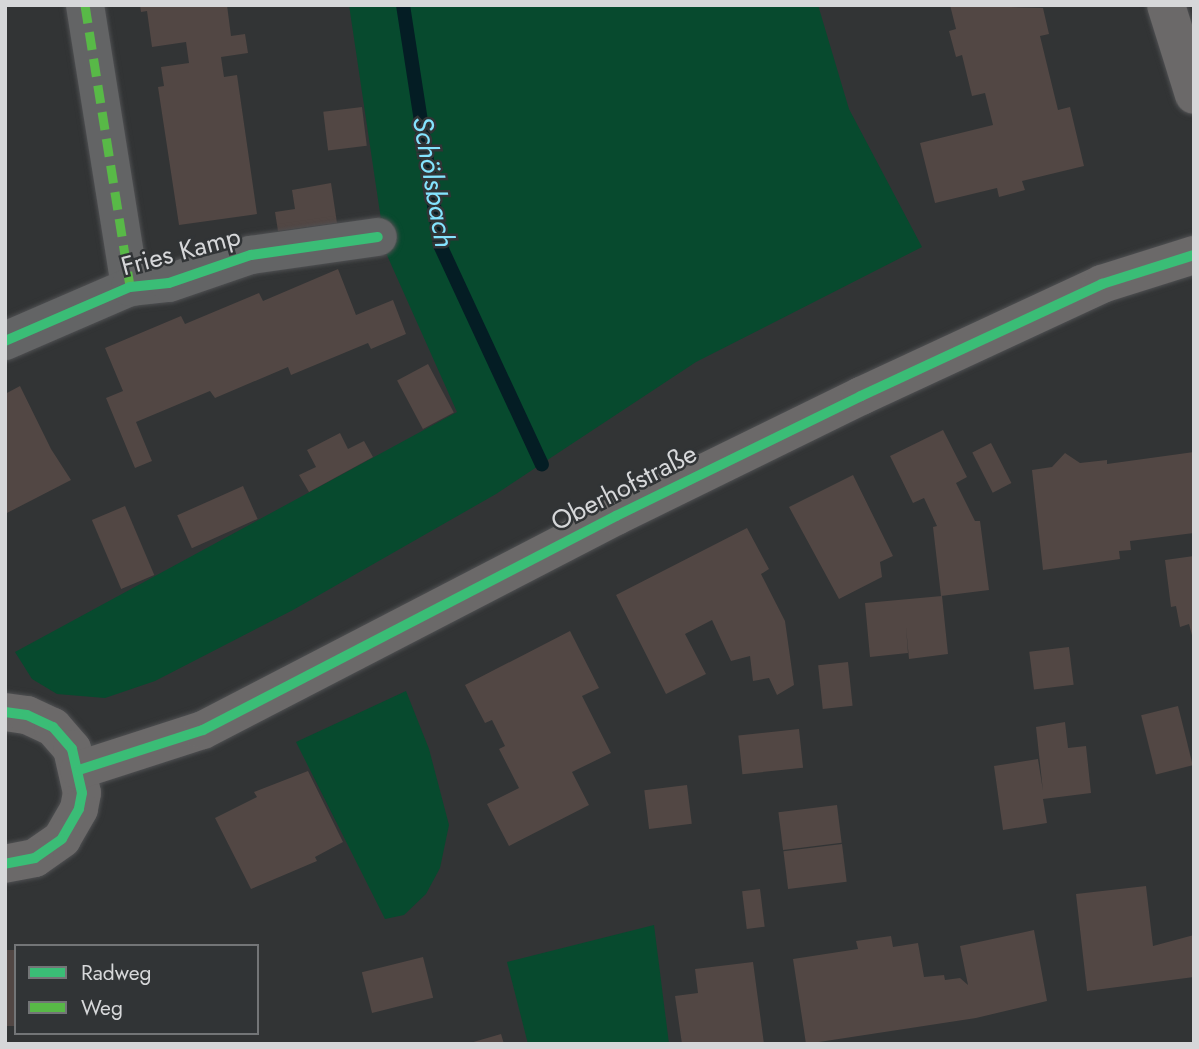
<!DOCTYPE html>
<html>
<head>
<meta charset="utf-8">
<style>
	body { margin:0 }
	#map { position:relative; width:1199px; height:1049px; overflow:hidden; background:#323435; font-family:Jost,sans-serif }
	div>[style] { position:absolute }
	.green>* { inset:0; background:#074a2e }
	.stream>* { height:14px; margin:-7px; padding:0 7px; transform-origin:7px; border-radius:7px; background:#041d24 }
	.building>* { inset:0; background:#524744; transform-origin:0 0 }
	.roads { filter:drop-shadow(0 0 2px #4f5052) drop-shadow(0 0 2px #4f5052) }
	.street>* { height:38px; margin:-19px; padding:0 19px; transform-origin:19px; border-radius:19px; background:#636465 }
	.secondary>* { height:38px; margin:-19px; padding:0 19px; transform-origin:19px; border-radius:19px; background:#6b6969 }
	.quiet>* { height:9px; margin-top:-4.5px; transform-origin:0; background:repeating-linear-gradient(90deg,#58b947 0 18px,transparent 0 27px) }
	.cycleway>* { height:10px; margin:-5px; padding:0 5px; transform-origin:5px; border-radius:5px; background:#3abd76 }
	span { translate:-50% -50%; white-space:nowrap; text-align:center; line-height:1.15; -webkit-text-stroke:5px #313436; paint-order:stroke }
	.street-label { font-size:26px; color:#d6d7d9 }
	.water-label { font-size:28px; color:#84e3fe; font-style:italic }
	.frame { position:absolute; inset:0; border:7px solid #d6d7d9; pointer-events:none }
	.legend { position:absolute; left:14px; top:944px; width:245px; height:91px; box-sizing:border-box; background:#313436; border:2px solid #737577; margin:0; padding:9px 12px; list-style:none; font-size:21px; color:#d6d7d9 }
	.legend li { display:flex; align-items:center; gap:14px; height:35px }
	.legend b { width:35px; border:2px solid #737577 }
</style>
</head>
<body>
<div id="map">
	<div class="green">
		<div style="clip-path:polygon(349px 5px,818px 5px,849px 109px,922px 247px,696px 362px,496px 494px,293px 610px,155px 681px,105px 698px,57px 694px,32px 679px,15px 652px,457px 412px,386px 253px)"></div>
		<div style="clip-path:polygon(406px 691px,429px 749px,449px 825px,440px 868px,426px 894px,404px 915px,385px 919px,296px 742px)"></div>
		<div style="clip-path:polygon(654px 925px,669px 1044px,528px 1044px,507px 962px)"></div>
	</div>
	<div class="stream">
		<div style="left:403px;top:5px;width:243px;rotate:81.2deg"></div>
		<div style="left:440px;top:245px;width:242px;rotate:65.1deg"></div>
	</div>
	<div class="building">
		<div style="clip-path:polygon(140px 5px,227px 5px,231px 36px,245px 34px,248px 53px,221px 57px,224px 77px,237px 75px,257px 214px,179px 225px,158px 87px,164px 86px,161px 67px,189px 63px,186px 42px,152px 47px,147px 11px,141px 12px)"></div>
		<div style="clip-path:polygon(950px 5px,1043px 8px,1049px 34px,1040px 36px,1058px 110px,1070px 107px,1084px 166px,1022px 181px,1025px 190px,999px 197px,997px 188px,935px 203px,920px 143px,993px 125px,985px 93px,972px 96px,962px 55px,956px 57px,949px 31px,956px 29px)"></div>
		<div style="left:362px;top:107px;width:39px;height:39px;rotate:83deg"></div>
		<div style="clip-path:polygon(331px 183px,337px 223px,278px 231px,275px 212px,295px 209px,292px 190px)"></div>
		<div style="clip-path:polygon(338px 269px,356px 315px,393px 300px,406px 334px,371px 349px,368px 343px,291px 375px,288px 367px,215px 398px,210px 391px,136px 422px,152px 461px,135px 468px,106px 398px,123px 391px,105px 348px,181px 316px,185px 324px,259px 293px,263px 301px)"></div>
		<div style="left:428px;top:364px;width:55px;height:35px;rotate:62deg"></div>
		<div style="clip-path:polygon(20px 386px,51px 449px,71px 480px,5px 514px,5px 394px)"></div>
		<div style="clip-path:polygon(943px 430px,967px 477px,956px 483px,975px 521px,980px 521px,989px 590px,941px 596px,933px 527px,937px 526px,924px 498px,913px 503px,890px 456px)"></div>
		<div style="clip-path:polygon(340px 433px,348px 449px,364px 441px,373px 457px,309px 492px,299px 475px,316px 467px,307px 450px)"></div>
		<div style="left:991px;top:443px;width:45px;height:21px;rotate:63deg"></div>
		<div style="clip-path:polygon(1194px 452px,1194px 533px,1130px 541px,1131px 550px,1119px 551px,1120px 559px,1043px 570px,1032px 470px,1052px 467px,1065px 453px,1080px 463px,1107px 460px,1107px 464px)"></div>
		<div style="clip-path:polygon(853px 475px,893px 556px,880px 562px,882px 577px,839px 599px,789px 507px)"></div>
		<div style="left:243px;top:486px;width:36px;height:72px;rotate:66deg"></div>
		<div style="left:125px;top:506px;width:75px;height:36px;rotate:67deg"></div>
		<div style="clip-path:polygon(747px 528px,769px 569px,761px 574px,785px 621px,794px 685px,777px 695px,769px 678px,753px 681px,750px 656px,731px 661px,712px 620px,685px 634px,706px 674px,666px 694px,616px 595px)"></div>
		<div style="clip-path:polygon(1194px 556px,1194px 639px,1193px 639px,1189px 624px,1180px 627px,1176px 606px,1171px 607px,1165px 560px)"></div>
		<div style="clip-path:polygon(942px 596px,948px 654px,909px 659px,906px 627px,908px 653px,870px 657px,865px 603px)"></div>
		<div style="clip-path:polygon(570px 631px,599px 688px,582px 696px,611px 753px,572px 772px,589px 805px,509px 846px,487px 804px,519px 788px,499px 749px,505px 746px,492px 720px,485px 723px,465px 685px)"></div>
		<div style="left:1069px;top:647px;width:38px;height:40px;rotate:83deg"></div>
		<div style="left:848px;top:662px;width:44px;height:30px;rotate:84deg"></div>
		<div style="left:1178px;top:706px;width:61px;height:38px;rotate:76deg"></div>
		<div style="clip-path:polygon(1065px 722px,1068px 748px,1086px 746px,1091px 793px,1043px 799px,1047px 823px,1003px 830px,994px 766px,1038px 759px,1043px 791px,1036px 727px)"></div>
		<div style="left:799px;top:729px;width:39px;height:61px;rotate:84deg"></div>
		<div style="clip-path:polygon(308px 771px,343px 842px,315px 857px,317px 861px,251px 889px,215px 818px,257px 797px,254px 792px)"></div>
		<div style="left:687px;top:785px;width:39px;height:43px;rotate:83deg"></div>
		<div style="left:837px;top:805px;width:38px;height:59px;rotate:83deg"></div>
		<div style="left:842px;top:844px;width:38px;height:59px;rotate:83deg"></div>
		<div style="clip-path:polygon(1146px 886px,1153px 946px,1194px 935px,1194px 977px,1087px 991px,1076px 894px)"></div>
		<div style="left:760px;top:889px;width:38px;height:18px;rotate:83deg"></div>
		<div style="clip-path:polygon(1034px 930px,1047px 1001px,976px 1018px,806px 1044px,793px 959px,858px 949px,856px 941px,891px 936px,893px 947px,918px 943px,924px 977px,944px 975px,945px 980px,960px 978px,968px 985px,960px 946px)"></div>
		<div style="left:5px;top:950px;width:11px;height:76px"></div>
		<div style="left:423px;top:957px;width:42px;height:63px;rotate:76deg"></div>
		<div style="clip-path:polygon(753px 962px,764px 1044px,682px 1044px,675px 996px,698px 993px,695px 969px)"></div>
		<div style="clip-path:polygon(501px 1034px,504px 1044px,470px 1044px,470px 1043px)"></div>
	</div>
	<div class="roads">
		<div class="street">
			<div style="left:85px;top:5px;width:286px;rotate:80.9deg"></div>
			<div style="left:5px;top:341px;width:136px;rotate:-23.4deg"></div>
			<div style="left:130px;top:287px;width:39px;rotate:-6deg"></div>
			<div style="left:169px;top:283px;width:87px;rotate:-18.9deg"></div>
			<div style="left:251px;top:255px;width:128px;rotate:-8.1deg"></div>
		</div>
		<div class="secondary">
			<div style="left:1166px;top:5px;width:94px;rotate:72.7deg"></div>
			<div style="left:5px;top:712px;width:22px;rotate:8deg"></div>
			<div style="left:27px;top:715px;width:29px;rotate:25deg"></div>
			<div style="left:53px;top:727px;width:29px;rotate:49deg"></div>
			<div style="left:72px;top:749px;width:45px;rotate:77.2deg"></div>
			<div style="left:82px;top:793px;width:16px;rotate:101deg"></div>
			<div style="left:79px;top:809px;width:34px;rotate:120deg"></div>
			<div style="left:62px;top:839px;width:33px;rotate:145deg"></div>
			<div style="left:35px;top:858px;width:31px;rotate:169deg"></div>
			<div style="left:79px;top:770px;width:130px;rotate:-17.9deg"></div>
			<div style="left:203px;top:730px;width:465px;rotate:-27.4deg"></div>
			<div style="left:616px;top:516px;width:273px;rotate:-26.1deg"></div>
			<div style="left:861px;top:396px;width:266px;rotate:-24.9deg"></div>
			<div style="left:1102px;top:284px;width:96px;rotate:-17.5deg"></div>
		</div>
	</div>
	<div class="quiet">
		<div style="left:85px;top:5px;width:286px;rotate:80.9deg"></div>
	</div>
	<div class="cycleway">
		<div style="left:5px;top:341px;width:136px;rotate:-23.4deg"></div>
		<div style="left:130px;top:287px;width:39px;rotate:-6deg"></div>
		<div style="left:169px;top:283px;width:87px;rotate:-18.9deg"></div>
		<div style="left:251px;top:255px;width:128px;rotate:-8.1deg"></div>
		<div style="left:5px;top:712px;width:22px;rotate:8deg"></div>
		<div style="left:27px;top:715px;width:29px;rotate:25deg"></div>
		<div style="left:53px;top:727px;width:29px;rotate:49deg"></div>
		<div style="left:72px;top:749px;width:45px;rotate:77.2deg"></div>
		<div style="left:82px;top:793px;width:16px;rotate:101deg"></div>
		<div style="left:79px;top:809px;width:34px;rotate:120deg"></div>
		<div style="left:62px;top:839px;width:33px;rotate:145deg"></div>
		<div style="left:35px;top:858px;width:31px;rotate:169deg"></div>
		<div style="left:79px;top:770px;width:130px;rotate:-17.9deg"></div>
		<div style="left:203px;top:730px;width:465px;rotate:-27.4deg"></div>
		<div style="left:616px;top:516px;width:273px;rotate:-26.1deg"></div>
		<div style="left:861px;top:396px;width:266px;rotate:-24.9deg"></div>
		<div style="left:1102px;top:284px;width:96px;rotate:-17.5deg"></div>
	</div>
	<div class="street-label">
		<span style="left:181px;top:252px;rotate:-15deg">Fries Kamp</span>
		<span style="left:624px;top:488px;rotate:-27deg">Oberhofstraße</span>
	</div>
	<div class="water-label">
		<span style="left:433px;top:182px;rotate:80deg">Schölsbach</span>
	</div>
	<div class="frame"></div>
	<ul class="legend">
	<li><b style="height:9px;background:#3abd76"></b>Radweg</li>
	<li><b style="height:9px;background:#58b947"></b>Weg</li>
	</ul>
</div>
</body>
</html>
